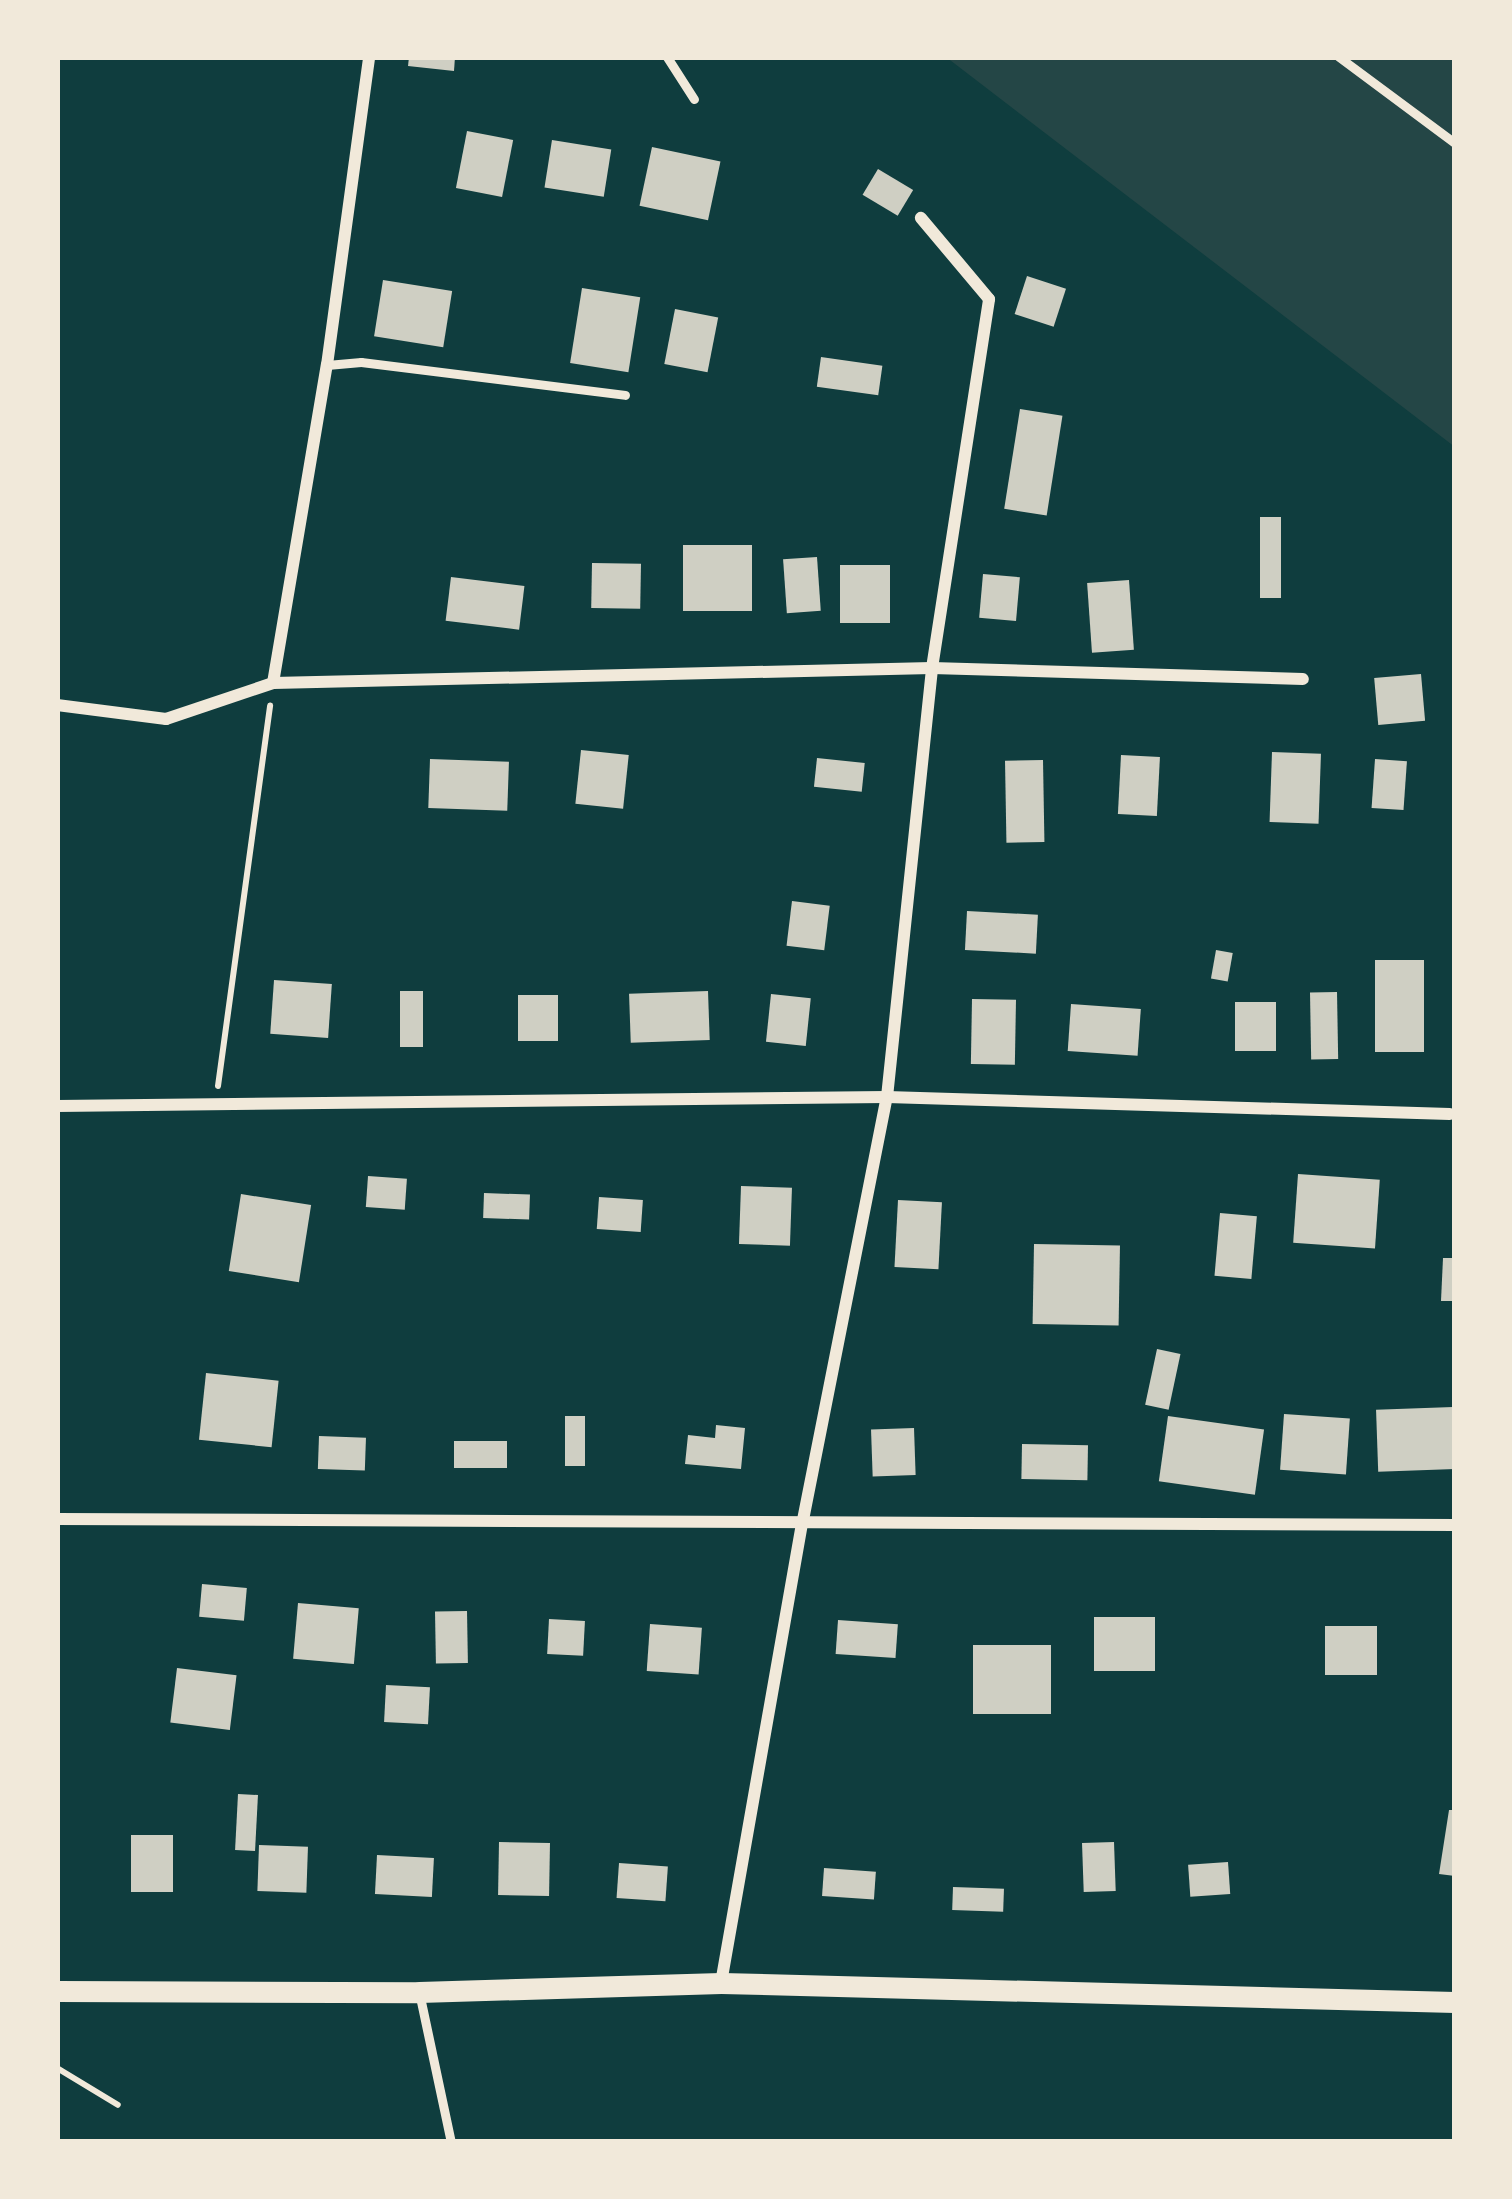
<!DOCTYPE html>
<html>
<head>
<meta charset="utf-8">
<style>
	body { margin:0 }
	#map { position:relative; width:1512px; height:2199px; overflow:hidden; background:#0f3d3e; font-family:"Sofia Sans Condensed",sans-serif }
	div>[style] { position:absolute }
	.green>* { inset:0; background:#244646 }
	.building>* { inset:0; background:#cfcfc3; transform-origin:0 0 }
	.path>* { height:6px; margin:-3px; padding:0 3px; transform-origin:3px; border-radius:3px; background:#f1e9da }
	.service>* { height:9px; margin:-4.5px; padding:0 4.5px; transform-origin:4.5px; border-radius:4.5px; background:#f1e9da }
	.minor>* { height:12px; margin:-6px; padding:0 6px; transform-origin:6px; border-radius:6px; background:#f1e9da }
	.tertiary>* { height:21px; margin:-10.5px; padding:0 10.5px; transform-origin:10.5px; border-radius:10.5px; background:#f1e9da }
	span { translate:-50% -50%; white-space:nowrap; text-align:center; line-height:1.15; -webkit-text-stroke:9px #f1e9da; paint-order:stroke }
	.frame { position:absolute; inset:0; border:60px solid #f1e9da; pointer-events:none }
</style>
</head>
<body>
<div id="map">
	<div class="green">
		<div style="clip-path:polygon(946px 57px,1455px 57px,1455px 447px)"></div>
	</div>
	<div class="building">
		<div style="clip-path:polygon(409px 57px,455px 57px,454px 71px,408px 66px)"></div>
		<div style="left:467px;top:131px;width:47px;height:58px;rotate:11deg"></div>
		<div style="left:552px;top:140px;width:60px;height:48px;rotate:9deg"></div>
		<div style="left:652px;top:147px;width:70px;height:60px;rotate:12deg"></div>
		<div style="left:878px;top:169px;width:41px;height:30px;rotate:31deg"></div>
		<div style="left:1027px;top:276px;width:41px;height:40px;rotate:18deg"></div>
		<div style="left:383px;top:280px;width:70px;height:57px;rotate:9deg"></div>
		<div style="left:582px;top:288px;width:59px;height:76px;rotate:9deg"></div>
		<div style="left:675px;top:309px;width:44px;height:56px;rotate:11deg"></div>
		<div style="left:821px;top:357px;width:62px;height:30px;rotate:8deg"></div>
		<div style="left:1020px;top:409px;width:43px;height:101px;rotate:9deg"></div>
		<div style="left:1260px;top:517px;width:21px;height:81px"></div>
		<div style="left:752px;top:545px;width:66px;height:69px;rotate:90deg"></div>
		<div style="left:817px;top:557px;width:54px;height:34px;rotate:86deg"></div>
		<div style="left:592px;top:563px;width:49px;height:45px;rotate:1deg"></div>
		<div style="left:840px;top:565px;width:50px;height:58px"></div>
		<div style="left:983px;top:574px;width:37px;height:44px;rotate:5deg"></div>
		<div style="left:451px;top:577px;width:74px;height:44px;rotate:7deg"></div>
		<div style="left:1129px;top:580px;width:70px;height:42px;rotate:86deg"></div>
		<div style="left:1421px;top:674px;width:47px;height:47px;rotate:85deg"></div>
		<div style="left:581px;top:750px;width:48px;height:54px;rotate:6deg"></div>
		<div style="left:1272px;top:752px;width:49px;height:70px;rotate:2deg"></div>
		<div style="left:1121px;top:755px;width:39px;height:59px;rotate:3deg"></div>
		<div style="left:817px;top:758px;width:48px;height:29px;rotate:6deg"></div>
		<div style="left:430px;top:759px;width:79px;height:49px;rotate:2deg"></div>
		<div style="left:1375px;top:759px;width:32px;height:49px;rotate:4deg"></div>
		<div style="left:1043px;top:760px;width:82px;height:38px;rotate:89deg"></div>
		<div style="left:792px;top:901px;width:38px;height:45px;rotate:7deg"></div>
		<div style="left:967px;top:911px;width:71px;height:39px;rotate:3deg"></div>
		<div style="left:1216px;top:950px;width:17px;height:29px;rotate:10deg"></div>
		<div style="left:1375px;top:960px;width:49px;height:92px"></div>
		<div style="left:274px;top:980px;width:58px;height:54px;rotate:4deg"></div>
		<div style="left:400px;top:991px;width:23px;height:56px"></div>
		<div style="left:708px;top:991px;width:49px;height:79px;rotate:88deg"></div>
		<div style="left:1337px;top:992px;width:67px;height:27px;rotate:89deg"></div>
		<div style="left:771px;top:994px;width:40px;height:48px;rotate:6deg"></div>
		<div style="left:558px;top:995px;width:46px;height:40px;rotate:90deg"></div>
		<div style="left:972px;top:999px;width:44px;height:65px;rotate:1deg"></div>
		<div style="left:1235px;top:1002px;width:41px;height:49px"></div>
		<div style="left:1071px;top:1004px;width:70px;height:47px;rotate:4deg"></div>
		<div style="left:1298px;top:1174px;width:82px;height:69px;rotate:4deg"></div>
		<div style="left:368px;top:1176px;width:39px;height:31px;rotate:4deg"></div>
		<div style="left:741px;top:1186px;width:51px;height:58px;rotate:2deg"></div>
		<div style="left:484px;top:1193px;width:46px;height:25px;rotate:2deg"></div>
		<div style="left:241px;top:1194px;width:71px;height:78px;rotate:9deg"></div>
		<div style="left:599px;top:1197px;width:44px;height:32px;rotate:4deg"></div>
		<div style="left:898px;top:1200px;width:44px;height:67px;rotate:3deg"></div>
		<div style="left:1220px;top:1213px;width:37px;height:63px;rotate:5deg"></div>
		<div style="left:1034px;top:1244px;width:86px;height:80px;rotate:1deg"></div>
		<div style="clip-path:polygon(1443px 1258px,1455px 1258px,1455px 1301px,1441px 1301px)"></div>
		<div style="left:1157px;top:1349px;width:24px;height:57px;rotate:12deg"></div>
		<div style="left:206px;top:1373px;width:73px;height:67px;rotate:6deg"></div>
		<div style="left:1453px;top:1407px;width:62px;height:77px;rotate:88deg"></div>
		<div style="left:1284px;top:1414px;width:66px;height:56px;rotate:4deg"></div>
		<div style="left:565px;top:1416px;width:20px;height:50px"></div>
		<div style="left:1168px;top:1416px;width:97px;height:66px;rotate:8deg"></div>
		<div style="clip-path:polygon(716px 1425px,745px 1428px,741px 1469px,685px 1464px,688px 1435px,715px 1438px)"></div>
		<div style="left:914px;top:1428px;width:47px;height:43px;rotate:88deg"></div>
		<div style="left:319px;top:1436px;width:47px;height:33px;rotate:2deg"></div>
		<div style="left:454px;top:1441px;width:53px;height:27px"></div>
		<div style="left:1022px;top:1444px;width:66px;height:35px;rotate:1deg"></div>
		<div style="left:202px;top:1584px;width:45px;height:33px;rotate:5deg"></div>
		<div style="left:298px;top:1603px;width:61px;height:56px;rotate:5deg"></div>
		<div style="left:467px;top:1611px;width:52px;height:32px;rotate:89deg"></div>
		<div style="left:1094px;top:1617px;width:61px;height:54px"></div>
		<div style="left:549px;top:1619px;width:36px;height:35px;rotate:3deg"></div>
		<div style="left:838px;top:1620px;width:60px;height:34px;rotate:4deg"></div>
		<div style="left:650px;top:1624px;width:52px;height:47px;rotate:4deg"></div>
		<div style="left:1377px;top:1626px;width:49px;height:52px;rotate:90deg"></div>
		<div style="left:1051px;top:1645px;width:69px;height:78px;rotate:90deg"></div>
		<div style="left:177px;top:1668px;width:60px;height:55px;rotate:7deg"></div>
		<div style="left:386px;top:1685px;width:44px;height:37px;rotate:3deg"></div>
		<div style="left:238px;top:1794px;width:20px;height:56px;rotate:3deg"></div>
		<div style="clip-path:polygon(1449px 1810px,1455px 1810px,1455px 1876px,1439px 1874px)"></div>
		<div style="left:131px;top:1835px;width:42px;height:57px"></div>
		<div style="left:499px;top:1842px;width:51px;height:53px;rotate:1deg"></div>
		<div style="left:1114px;top:1842px;width:49px;height:32px;rotate:88deg"></div>
		<div style="left:259px;top:1845px;width:49px;height:46px;rotate:2deg"></div>
		<div style="left:377px;top:1855px;width:57px;height:39px;rotate:3deg"></div>
		<div style="left:1228px;top:1862px;width:32px;height:40px;rotate:86deg"></div>
		<div style="left:619px;top:1863px;width:49px;height:35px;rotate:4deg"></div>
		<div style="left:824px;top:1868px;width:52px;height:28px;rotate:4deg"></div>
		<div style="left:953px;top:1887px;width:51px;height:23px;rotate:2deg"></div>
	</div>
	<div class="path">
		<div style="left:218px;top:1086px;width:384px;rotate:-82.2deg"></div>
		<div style="left:57px;top:2068px;width:71px;rotate:31.2deg"></div>
	</div>
	<div class="service">
		<div style="left:667px;top:57px;width:50px;rotate:57.3deg"></div>
		<div style="left:1339px;top:57px;width:144px;rotate:36.6deg"></div>
		<div style="left:327px;top:365px;width:34px;rotate:-5deg"></div>
		<div style="left:361px;top:362px;width:266px;rotate:7.1deg"></div>
		<div style="left:419px;top:1992px;width:153px;rotate:78deg"></div>
	</div>
	<div class="minor">
		<div style="left:273px;top:683px;width:323px;rotate:-80.4deg"></div>
		<div style="left:327px;top:365px;width:311px;rotate:-82.2deg"></div>
		<div style="left:57px;top:705px;width:110px;rotate:7.3deg"></div>
		<div style="left:166px;top:719px;width:113px;rotate:-18.6deg"></div>
		<div style="left:273px;top:683px;width:659px;rotate:-1.3deg"></div>
		<div style="left:932px;top:668px;width:371px;rotate:1.7deg"></div>
		<div style="left:57px;top:1106px;width:830px;rotate:-0.62deg"></div>
		<div style="left:887px;top:1097px;width:563px;rotate:1.73deg"></div>
		<div style="left:57px;top:1519px;width:1398px;rotate:0.25deg"></div>
		<div style="left:721px;top:1983px;width:465px;rotate:-80deg"></div>
		<div style="left:802px;top:1525px;width:436px;rotate:-78.8deg"></div>
		<div style="left:887px;top:1097px;width:431px;rotate:-84deg"></div>
		<div style="left:932px;top:668px;width:373px;rotate:-81.2deg"></div>
		<div style="left:989px;top:299px;width:106px;rotate:-130deg"></div>
	</div>
	<div class="tertiary">
		<div style="left:57px;top:1991px;width:362px;rotate:0.2deg"></div>
		<div style="left:419px;top:1992px;width:302px;rotate:-1.7deg"></div>
		<div style="left:721px;top:1983px;width:734px;rotate:1.48deg"></div>
	</div>
	<div class="frame"></div>
</div>
</body>
</html>
